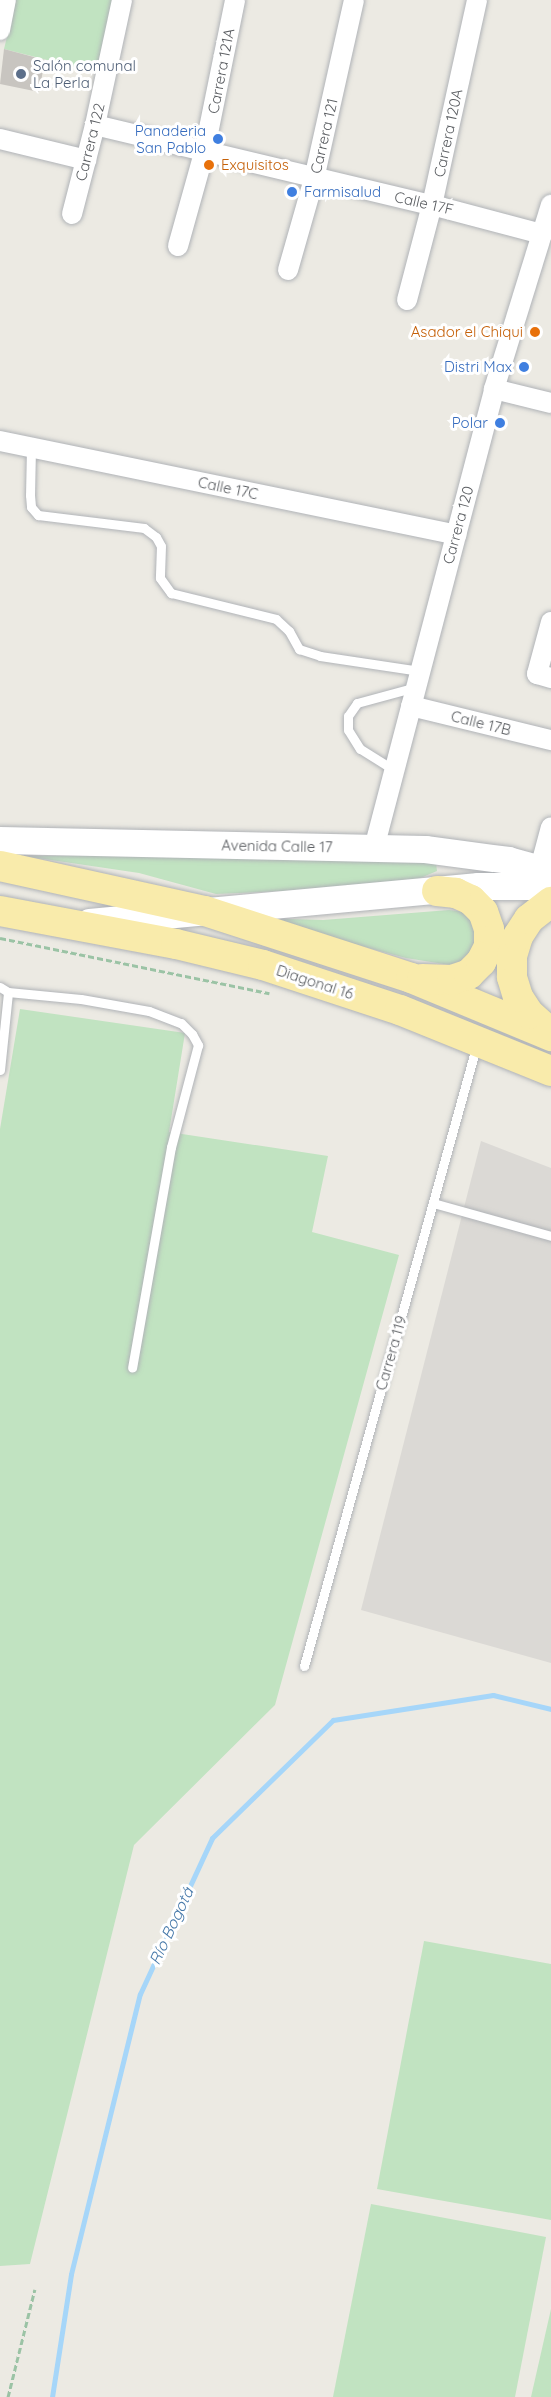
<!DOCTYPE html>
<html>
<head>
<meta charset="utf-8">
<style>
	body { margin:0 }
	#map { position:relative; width:551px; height:2397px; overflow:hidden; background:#eceae3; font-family:Quicksand,sans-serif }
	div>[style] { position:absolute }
	.industrial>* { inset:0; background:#dbd9d5 }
	.green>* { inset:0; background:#c1e3c1 }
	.stream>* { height:5px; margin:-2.5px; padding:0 2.5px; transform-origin:2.5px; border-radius:2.5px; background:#a6d6f9 }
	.building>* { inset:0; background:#c8c5c0 }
	.path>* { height:3px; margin-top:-1.5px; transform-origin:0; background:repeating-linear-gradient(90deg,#9bc3a5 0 6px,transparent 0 9px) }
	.roads { filter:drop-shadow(0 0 2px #b0b3b7) drop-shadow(0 0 2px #b0b3b7) }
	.lane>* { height:9px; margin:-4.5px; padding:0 4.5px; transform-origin:4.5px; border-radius:4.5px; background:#fff }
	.street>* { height:20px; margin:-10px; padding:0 10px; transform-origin:10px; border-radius:10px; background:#fff }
	.secondary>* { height:27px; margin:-13.5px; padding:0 13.5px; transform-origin:13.5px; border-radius:13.5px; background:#fff }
	.primary>* { height:30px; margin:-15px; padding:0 15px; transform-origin:15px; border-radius:15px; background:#f9ebab }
	.dots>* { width:16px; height:16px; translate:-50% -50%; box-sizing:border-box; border:3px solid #fff; border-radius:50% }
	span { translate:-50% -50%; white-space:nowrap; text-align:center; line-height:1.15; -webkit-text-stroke:6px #fff; paint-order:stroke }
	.service-label { font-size:15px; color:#4e5e75 }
	.left { translate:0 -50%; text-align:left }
	.street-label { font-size:15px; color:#5b5e62 }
	.shop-label { font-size:15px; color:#366cbe }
	.right { translate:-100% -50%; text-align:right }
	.food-label { font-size:15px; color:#c56008 }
	.water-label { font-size:16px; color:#4578a9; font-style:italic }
</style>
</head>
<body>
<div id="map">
	<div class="industrial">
		<div style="clip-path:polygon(481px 1141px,551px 1168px,551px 1663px,361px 1610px)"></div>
	</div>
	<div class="green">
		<div style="clip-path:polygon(16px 0,113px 0,98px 73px,4px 49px)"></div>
		<div style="clip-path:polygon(276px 854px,436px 863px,437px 871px,418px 879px,327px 889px,216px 894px,139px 873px,24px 856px)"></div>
		<div style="clip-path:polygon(449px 910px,466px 912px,482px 928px,470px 959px,450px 965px,406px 958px,256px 918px,323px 920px)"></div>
		<div style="clip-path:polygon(20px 1009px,185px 1033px,169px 1132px,328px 1156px,312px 1232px,399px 1255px,275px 1705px,134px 1845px,30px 2264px,0 2266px,0 1129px)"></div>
		<div style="clip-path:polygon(424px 1941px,551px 1964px,551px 2220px,377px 2189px)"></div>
		<div style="clip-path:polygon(371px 2204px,546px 2237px,515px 2397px,333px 2397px)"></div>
		<div style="clip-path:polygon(551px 2309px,551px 2397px,531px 2397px)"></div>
	</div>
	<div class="stream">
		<div style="left:52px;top:2397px;width:124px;rotate:-81.2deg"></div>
		<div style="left:71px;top:2274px;width:288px;rotate:-76.2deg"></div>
		<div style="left:140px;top:1994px;width:172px;rotate:-65.2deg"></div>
		<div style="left:212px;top:1838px;width:169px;rotate:-44.3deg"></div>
		<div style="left:333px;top:1720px;width:162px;rotate:-8.9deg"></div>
		<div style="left:493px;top:1695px;width:60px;rotate:13.6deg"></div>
	</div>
	<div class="building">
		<div style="clip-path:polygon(4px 49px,45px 60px,39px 92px,0 84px)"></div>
	</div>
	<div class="path">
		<div style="left:0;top:938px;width:275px;rotate:11.6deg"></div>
		<div style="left:8px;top:2397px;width:111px;rotate:-76deg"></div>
	</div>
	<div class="roads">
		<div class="lane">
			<div style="left:31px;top:448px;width:47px;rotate:91.2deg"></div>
			<div style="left:30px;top:495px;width:12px;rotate:85deg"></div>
			<div style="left:31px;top:507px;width:11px;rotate:49deg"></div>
			<div style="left:38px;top:515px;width:107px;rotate:7deg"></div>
			<div style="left:144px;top:528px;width:15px;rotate:37deg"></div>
			<div style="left:156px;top:537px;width:10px;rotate:61deg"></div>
			<div style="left:161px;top:546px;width:32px;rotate:92deg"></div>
			<div style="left:160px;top:578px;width:19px;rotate:54deg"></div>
			<div style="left:171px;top:593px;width:108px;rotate:13.9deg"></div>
			<div style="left:276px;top:619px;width:18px;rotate:43deg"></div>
			<div style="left:289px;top:631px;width:21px;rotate:61deg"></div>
			<div style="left:299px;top:649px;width:22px;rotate:18deg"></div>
			<div style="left:320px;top:656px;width:101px;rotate:8.5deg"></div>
			<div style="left:394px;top:770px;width:40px;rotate:-148deg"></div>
			<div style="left:360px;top:749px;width:22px;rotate:-122deg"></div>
			<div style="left:348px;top:730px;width:14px;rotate:-90deg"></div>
			<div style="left:348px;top:716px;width:16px;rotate:-55deg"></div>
			<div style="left:357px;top:703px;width:61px;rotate:-15.2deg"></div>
			<div style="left:0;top:987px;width:9px;rotate:32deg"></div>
			<div style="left:8px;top:992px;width:73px;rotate:5.5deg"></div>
			<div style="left:81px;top:999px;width:69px;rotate:10deg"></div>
			<div style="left:149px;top:1011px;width:34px;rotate:21deg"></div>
			<div style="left:181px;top:1023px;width:16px;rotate:45deg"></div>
			<div style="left:192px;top:1034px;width:13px;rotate:61deg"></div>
			<div style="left:198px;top:1045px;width:106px;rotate:104.8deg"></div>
			<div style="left:171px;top:1147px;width:224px;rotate:100deg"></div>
			<div style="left:0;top:1070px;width:78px;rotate:-84.1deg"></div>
			<div style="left:433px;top:1203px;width:123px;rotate:15.6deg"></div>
			<div style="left:304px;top:1666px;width:646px;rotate:-74.46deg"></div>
		</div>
		<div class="street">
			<div style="left:0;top:30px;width:31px;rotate:-79deg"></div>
			<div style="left:95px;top:125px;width:346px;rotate:13.4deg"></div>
			<div style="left:432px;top:205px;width:114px;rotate:14.8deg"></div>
			<div style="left:0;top:139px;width:89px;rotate:13.6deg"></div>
			<div style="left:72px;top:214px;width:92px;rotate:-75.5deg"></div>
			<div style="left:95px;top:125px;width:128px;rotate:-77.8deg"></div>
			<div style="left:178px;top:246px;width:97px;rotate:-74.4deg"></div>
			<div style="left:204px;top:153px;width:156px;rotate:-78.5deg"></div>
			<div style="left:288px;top:270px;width:95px;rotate:-74.1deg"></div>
			<div style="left:314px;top:179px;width:183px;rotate:-77.4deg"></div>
			<div style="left:407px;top:300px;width:98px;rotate:-75.3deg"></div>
			<div style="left:432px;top:205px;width:210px;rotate:-77.6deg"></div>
			<div style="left:494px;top:389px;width:59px;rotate:13.8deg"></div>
			<div style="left:0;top:441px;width:466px;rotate:11.6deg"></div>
			<div style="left:551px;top:622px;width:54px;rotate:105.1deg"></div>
			<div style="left:537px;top:674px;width:15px;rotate:16deg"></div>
			<div style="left:411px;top:706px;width:144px;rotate:13.7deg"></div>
			<div style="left:374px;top:848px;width:474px;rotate:-75.3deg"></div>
			<div style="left:494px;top:389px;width:193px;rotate:-72.8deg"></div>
			<div style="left:540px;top:868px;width:42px;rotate:-75deg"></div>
		</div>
		<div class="secondary">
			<div style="left:0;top:840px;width:425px;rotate:1.2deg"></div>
			<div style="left:425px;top:849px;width:84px;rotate:7.5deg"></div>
			<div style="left:508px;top:860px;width:45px;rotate:15.6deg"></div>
			<div style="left:89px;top:922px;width:391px;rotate:-5.3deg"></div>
			<div style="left:478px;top:886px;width:73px"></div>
		</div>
		<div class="primary">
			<div style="left:0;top:866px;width:210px;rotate:12.4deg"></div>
			<div style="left:205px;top:911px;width:217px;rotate:18deg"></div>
			<div style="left:411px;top:978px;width:152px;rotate:22.5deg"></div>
			<div style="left:0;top:911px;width:179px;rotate:10.6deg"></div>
			<div style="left:176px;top:944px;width:89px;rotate:13.6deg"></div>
			<div style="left:263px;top:965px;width:144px;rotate:18.2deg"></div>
			<div style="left:400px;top:1010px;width:163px;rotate:22deg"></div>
			<div style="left:422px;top:979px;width:30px;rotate:2deg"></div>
			<div style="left:452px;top:980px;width:18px;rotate:-19deg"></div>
			<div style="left:469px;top:974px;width:17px;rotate:-45deg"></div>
			<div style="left:481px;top:962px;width:18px;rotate:-63deg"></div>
			<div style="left:489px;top:946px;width:17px;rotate:-90deg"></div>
			<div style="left:489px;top:929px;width:18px;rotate:-109deg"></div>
			<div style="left:483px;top:912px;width:17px;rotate:-135deg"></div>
			<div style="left:471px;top:900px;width:17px;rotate:-155deg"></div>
			<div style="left:456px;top:893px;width:19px;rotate:-174deg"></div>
			<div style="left:547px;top:1030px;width:24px;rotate:-138deg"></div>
			<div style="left:529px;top:1014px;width:20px;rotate:-123deg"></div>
			<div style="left:518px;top:997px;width:21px;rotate:-107deg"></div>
			<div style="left:512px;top:977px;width:21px;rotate:-90deg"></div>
			<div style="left:512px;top:956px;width:21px;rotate:-73deg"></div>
			<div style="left:518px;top:936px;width:20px;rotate:-57deg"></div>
			<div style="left:529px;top:919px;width:28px;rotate:-38deg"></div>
		</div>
	</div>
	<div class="dots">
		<div style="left:21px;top:74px;background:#5c6f8a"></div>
		<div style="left:218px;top:139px;background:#3f7fe0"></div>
		<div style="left:209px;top:165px;background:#e8710a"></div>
		<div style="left:292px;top:192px;background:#3f7fe0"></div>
		<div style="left:535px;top:332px;background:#e8710a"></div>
		<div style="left:524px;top:367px;background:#3f7fe0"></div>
		<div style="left:500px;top:423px;background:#3f7fe0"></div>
	</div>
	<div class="service-label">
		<span class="left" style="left:33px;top:74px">Salón comunal<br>La Perla</span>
	</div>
	<div class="street-label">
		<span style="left:221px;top:71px;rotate:-79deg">Carrera 121A</span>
		<span style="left:448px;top:133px;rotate:-78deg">Carrera 120A</span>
		<span style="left:324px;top:136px;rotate:-77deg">Carrera 121</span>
		<span style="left:90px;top:142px;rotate:-76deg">Carrera 122</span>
		<span style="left:424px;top:203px;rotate:13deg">Calle 17F</span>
		<span style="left:228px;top:488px;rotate:12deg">Calle 17C</span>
		<span style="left:458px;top:525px;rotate:-75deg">Carrera 120</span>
		<span style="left:481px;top:723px;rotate:14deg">Calle 17B</span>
		<span style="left:277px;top:846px;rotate:1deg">Avenida Calle 17</span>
		<span style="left:315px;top:982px;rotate:18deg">Diagonal 16</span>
		<span style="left:391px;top:1353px;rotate:-74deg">Carrera 119</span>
	</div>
	<div class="shop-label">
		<span class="right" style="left:206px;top:139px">Panaderia<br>San Pablo</span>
		<span class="left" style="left:304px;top:192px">Farmisalud</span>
		<span class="right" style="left:512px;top:367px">Distri Max</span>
		<span class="right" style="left:488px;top:423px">Polar</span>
	</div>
	<div class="food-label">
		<span class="left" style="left:221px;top:165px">Exquisitos</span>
		<span class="right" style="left:523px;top:332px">Asador el Chiqui</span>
	</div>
	<div class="water-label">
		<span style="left:171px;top:1926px;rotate:-65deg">Río Bogotá</span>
	</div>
</div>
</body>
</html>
